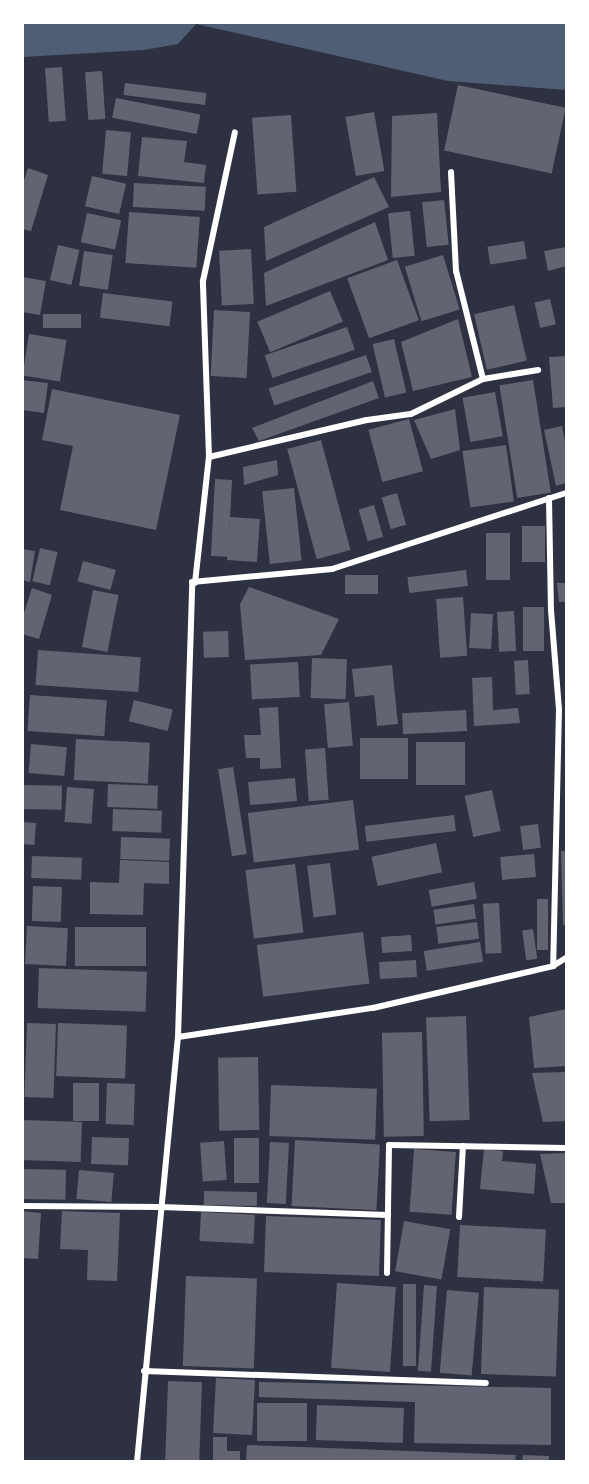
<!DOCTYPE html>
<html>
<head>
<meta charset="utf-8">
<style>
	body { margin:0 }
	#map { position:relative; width:589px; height:1484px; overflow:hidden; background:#2d3142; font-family:"Golos Text",sans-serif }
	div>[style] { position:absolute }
	.water>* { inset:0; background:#4f5d75 }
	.building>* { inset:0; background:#626471; transform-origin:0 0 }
	.minor>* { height:6px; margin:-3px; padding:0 3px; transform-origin:3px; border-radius:3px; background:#fff }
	span { translate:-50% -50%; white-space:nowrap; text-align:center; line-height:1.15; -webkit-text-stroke:4.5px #fff; paint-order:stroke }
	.frame { position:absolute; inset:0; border:24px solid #fff; pointer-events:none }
</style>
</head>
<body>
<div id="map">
	<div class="water">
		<div style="clip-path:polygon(23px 22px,566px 23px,566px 90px,448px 81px,196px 24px,178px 44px,144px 50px,23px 57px)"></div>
	</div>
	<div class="building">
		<div style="left:62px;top:67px;width:54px;height:17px;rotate:86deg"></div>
		<div style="left:102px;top:71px;width:48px;height:17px;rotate:86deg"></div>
		<div style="left:125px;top:83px;width:82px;height:12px;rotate:7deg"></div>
		<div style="left:458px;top:85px;width:110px;height:67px;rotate:12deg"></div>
		<div style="left:116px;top:98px;width:86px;height:20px;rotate:11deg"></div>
		<div style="left:374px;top:112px;width:60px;height:29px;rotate:80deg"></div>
		<div style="clip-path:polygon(437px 113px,441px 192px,391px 197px,392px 116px)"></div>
		<div style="left:291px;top:115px;width:77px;height:39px;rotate:86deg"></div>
		<div style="left:106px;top:130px;width:25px;height:44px;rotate:5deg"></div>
		<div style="clip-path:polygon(142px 137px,187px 141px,184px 162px,206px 165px,204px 183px,138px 176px)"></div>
		<div style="clip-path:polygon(28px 168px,48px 175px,31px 231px,22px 229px,22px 187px)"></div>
		<div style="left:92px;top:176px;width:35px;height:31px;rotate:13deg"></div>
		<div style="clip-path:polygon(374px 177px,389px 207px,266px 261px,264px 227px)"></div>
		<div style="left:134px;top:183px;width:72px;height:24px;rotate:3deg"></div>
		<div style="left:444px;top:200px;width:45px;height:22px;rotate:84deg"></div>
		<div style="left:410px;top:211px;width:45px;height:22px;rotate:84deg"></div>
		<div style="left:129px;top:212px;width:71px;height:51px;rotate:4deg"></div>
		<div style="left:87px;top:213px;width:35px;height:30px;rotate:12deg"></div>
		<div style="clip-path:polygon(375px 222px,388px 260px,266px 306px,264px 273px)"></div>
		<div style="left:524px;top:241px;width:18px;height:37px;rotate:81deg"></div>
		<div style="left:58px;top:245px;width:22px;height:36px;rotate:13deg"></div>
		<div style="clip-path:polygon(566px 247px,566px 266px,548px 271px,544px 251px)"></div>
		<div style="left:251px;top:249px;width:55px;height:32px;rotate:87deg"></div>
		<div style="left:84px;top:251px;width:29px;height:35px;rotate:8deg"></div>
		<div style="left:443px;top:255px;width:57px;height:40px;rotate:73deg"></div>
		<div style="left:397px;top:260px;width:64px;height:53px;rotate:70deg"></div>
		<div style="clip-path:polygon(22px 277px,46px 281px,40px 315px,22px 312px)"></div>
		<div style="left:330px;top:291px;width:33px;height:79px;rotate:67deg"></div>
		<div style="left:103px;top:293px;width:70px;height:25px;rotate:7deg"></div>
		<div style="left:550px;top:299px;width:26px;height:16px;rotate:77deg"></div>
		<div style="left:514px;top:305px;width:57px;height:41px;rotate:77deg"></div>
		<div style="left:250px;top:312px;width:66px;height:36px;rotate:93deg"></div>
		<div style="left:81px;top:314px;width:14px;height:38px;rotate:90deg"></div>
		<div style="clip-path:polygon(458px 319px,472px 377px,413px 391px,401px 342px)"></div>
		<div style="left:347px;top:327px;width:24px;height:87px;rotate:71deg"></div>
		<div style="left:29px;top:334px;width:38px;height:42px;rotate:9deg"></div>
		<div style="left:394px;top:339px;width:55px;height:22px;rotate:77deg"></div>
		<div style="left:366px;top:355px;width:18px;height:103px;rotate:71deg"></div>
		<div style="clip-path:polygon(566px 356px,566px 407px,553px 408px,549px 357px)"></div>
		<div style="clip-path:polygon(22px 380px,48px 383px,44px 413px,22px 410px)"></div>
		<div style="left:533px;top:380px;width:114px;height:34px;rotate:81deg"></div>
		<div style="clip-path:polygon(373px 381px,379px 398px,259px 441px,252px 428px)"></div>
		<div style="clip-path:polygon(52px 389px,180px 415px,156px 530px,60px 510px,73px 446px,42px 440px)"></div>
		<div style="left:495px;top:392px;width:45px;height:33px;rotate:80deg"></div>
		<div style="clip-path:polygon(455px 409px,460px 450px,431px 459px,414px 420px)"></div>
		<div style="left:409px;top:419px;width:54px;height:42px;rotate:75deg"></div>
		<div style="clip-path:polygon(562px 426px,566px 447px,566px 483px,556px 486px,544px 430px)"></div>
		<div style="left:321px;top:440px;width:114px;height:35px;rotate:75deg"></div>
		<div style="left:506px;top:445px;width:57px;height:44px;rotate:82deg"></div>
		<div style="clip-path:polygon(277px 460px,278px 475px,244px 485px,243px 467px)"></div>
		<div style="left:215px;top:479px;width:17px;height:77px;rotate:3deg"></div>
		<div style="left:294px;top:488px;width:73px;height:32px;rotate:84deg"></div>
		<div style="left:397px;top:493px;width:33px;height:16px;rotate:74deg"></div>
		<div style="left:374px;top:505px;width:33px;height:16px;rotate:74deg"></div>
		<div style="left:230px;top:517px;width:30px;height:43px;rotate:4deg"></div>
		<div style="left:522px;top:526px;width:23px;height:36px"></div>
		<div style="left:486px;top:533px;width:24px;height:47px"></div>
		<div style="left:40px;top:548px;width:18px;height:34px;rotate:13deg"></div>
		<div style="clip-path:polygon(22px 549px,35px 551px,30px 582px,22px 580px)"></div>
		<div style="left:83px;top:561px;width:34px;height:21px;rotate:15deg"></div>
		<div style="left:466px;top:570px;width:16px;height:59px;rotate:83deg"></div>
		<div style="left:378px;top:575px;width:19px;height:33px;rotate:90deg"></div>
		<div style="clip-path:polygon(557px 583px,566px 583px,566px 602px,559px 602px)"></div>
		<div style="clip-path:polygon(249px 587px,339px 619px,321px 655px,245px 660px,240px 604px)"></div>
		<div style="clip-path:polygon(32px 588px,52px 595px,39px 639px,22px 634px,22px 619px)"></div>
		<div style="left:93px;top:590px;width:26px;height:58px;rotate:11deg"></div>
		<div style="left:463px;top:597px;width:59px;height:27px;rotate:86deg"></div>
		<div style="left:523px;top:607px;width:21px;height:44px"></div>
		<div style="left:514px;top:611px;width:40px;height:17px;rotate:87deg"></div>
		<div style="left:471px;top:613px;width:22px;height:35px;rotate:3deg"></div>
		<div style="left:228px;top:631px;width:26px;height:25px;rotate:88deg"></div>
		<div style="left:38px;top:650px;width:103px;height:35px;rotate:4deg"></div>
		<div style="left:312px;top:658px;width:35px;height:40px;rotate:2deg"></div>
		<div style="left:528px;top:660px;width:34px;height:14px;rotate:87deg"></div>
		<div style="left:298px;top:662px;width:35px;height:48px;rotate:87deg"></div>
		<div style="clip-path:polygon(392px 665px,398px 724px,377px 726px,374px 695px,355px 697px,352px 669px)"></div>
		<div style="clip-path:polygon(492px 677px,493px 710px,518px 708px,520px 723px,474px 726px,472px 678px)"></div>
		<div style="left:30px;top:695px;width:77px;height:36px;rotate:4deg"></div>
		<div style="left:134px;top:700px;width:40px;height:22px;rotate:14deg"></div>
		<div style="left:349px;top:702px;width:44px;height:25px;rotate:85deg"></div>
		<div style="clip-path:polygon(278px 707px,281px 768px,260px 769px,260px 758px,246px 758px,244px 735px,261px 735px,259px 708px)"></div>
		<div style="left:466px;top:710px;width:21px;height:64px;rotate:87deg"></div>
		<div style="left:360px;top:738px;width:48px;height:41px"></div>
		<div style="left:76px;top:739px;width:74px;height:41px;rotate:3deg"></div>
		<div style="left:416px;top:742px;width:49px;height:43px"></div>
		<div style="left:31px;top:744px;width:36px;height:29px;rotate:5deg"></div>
		<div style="left:325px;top:748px;width:52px;height:20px;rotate:86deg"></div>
		<div style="left:233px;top:767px;width:88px;height:15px;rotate:81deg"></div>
		<div style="left:295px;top:778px;width:23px;height:47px;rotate:85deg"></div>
		<div style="left:108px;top:784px;width:50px;height:23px;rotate:2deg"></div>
		<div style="left:22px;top:785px;width:40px;height:24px;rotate:1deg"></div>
		<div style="left:67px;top:787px;width:27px;height:35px;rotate:4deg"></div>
		<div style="left:492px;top:790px;width:42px;height:28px;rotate:78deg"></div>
		<div style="left:353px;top:800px;width:50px;height:106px;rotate:83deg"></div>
		<div style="left:113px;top:809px;width:49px;height:22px;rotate:2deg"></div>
		<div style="left:454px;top:815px;width:16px;height:90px;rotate:83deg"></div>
		<div style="left:22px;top:822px;width:14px;height:22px;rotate:4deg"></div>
		<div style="left:538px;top:824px;width:24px;height:18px;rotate:83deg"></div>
		<div style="left:121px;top:837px;width:49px;height:22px;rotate:2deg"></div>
		<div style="left:436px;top:843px;width:30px;height:66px;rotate:78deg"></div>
		<div style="clip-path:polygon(561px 851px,566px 851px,566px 925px,563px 925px)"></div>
		<div style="left:534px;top:854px;width:23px;height:34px;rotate:85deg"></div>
		<div style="left:32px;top:856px;width:50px;height:22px;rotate:2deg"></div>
		<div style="clip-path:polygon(120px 860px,169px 862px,169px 884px,144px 883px,143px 915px,90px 914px,90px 882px,119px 883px)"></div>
		<div style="left:330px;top:863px;width:52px;height:23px;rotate:83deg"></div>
		<div style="left:295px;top:864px;width:69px;height:50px;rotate:83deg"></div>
		<div style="left:474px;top:882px;width:17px;height:46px;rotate:80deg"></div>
		<div style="left:33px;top:886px;width:29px;height:35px;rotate:2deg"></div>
		<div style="left:537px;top:899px;width:11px;height:51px"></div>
		<div style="left:499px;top:903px;width:50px;height:16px;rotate:87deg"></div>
		<div style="left:474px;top:904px;width:15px;height:41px;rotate:82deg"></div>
		<div style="left:477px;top:922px;width:17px;height:41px;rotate:83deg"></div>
		<div style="left:27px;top:926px;width:41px;height:38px;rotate:3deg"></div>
		<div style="left:75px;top:927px;width:71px;height:39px"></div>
		<div style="left:533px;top:929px;width:30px;height:11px;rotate:82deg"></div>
		<div style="left:363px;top:932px;width:52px;height:107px;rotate:83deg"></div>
		<div style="left:411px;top:935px;width:16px;height:30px;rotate:86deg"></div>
		<div style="left:480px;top:942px;width:20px;height:57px;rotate:81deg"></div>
		<div style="left:416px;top:960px;width:17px;height:37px;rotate:87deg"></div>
		<div style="left:39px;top:968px;width:108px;height:40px;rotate:2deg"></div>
		<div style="clip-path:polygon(566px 1009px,566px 1066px,534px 1068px,529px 1017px)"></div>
		<div style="left:466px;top:1016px;width:104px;height:40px;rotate:88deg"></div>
		<div style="left:27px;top:1023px;width:29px;height:74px;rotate:2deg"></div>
		<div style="left:58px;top:1023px;width:69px;height:53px;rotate:2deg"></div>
		<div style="left:422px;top:1032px;width:104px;height:40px;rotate:89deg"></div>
		<div style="left:258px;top:1057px;width:73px;height:40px;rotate:89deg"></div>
		<div style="clip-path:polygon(566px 1072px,566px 1121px,543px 1122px,532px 1073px)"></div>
		<div style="left:73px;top:1083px;width:26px;height:38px"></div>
		<div style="left:107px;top:1083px;width:28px;height:41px;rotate:2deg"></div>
		<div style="left:271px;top:1085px;width:106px;height:51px;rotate:2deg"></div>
		<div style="left:23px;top:1120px;width:59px;height:40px;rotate:2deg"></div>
		<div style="left:92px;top:1137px;width:37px;height:27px;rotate:2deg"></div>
		<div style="left:234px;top:1138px;width:25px;height:45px"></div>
		<div style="left:295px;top:1140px;width:85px;height:66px;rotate:3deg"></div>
		<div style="left:224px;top:1141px;width:39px;height:24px;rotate:86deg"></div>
		<div style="left:270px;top:1142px;width:19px;height:61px;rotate:3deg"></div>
		<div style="left:414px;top:1149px;width:42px;height:63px;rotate:4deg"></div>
		<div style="clip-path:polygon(484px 1149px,503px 1151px,502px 1161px,536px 1164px,534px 1194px,480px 1189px)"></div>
		<div style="clip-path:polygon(566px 1153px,566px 1203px,551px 1203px,540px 1154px)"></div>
		<div style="left:22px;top:1169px;width:44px;height:30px;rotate:1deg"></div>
		<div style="left:79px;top:1170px;width:35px;height:29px;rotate:5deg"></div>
		<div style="left:204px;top:1191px;width:53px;height:14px;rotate:1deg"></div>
		<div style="clip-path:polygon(22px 1211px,41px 1213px,38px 1259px,22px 1258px)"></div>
		<div style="clip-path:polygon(62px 1211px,120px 1213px,117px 1281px,87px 1280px,88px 1250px,60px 1249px)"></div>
		<div style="left:201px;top:1212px;width:54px;height:29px;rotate:3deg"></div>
		<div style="left:266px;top:1216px;width:115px;height:56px;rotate:2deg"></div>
		<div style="left:404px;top:1221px;width:47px;height:51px;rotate:10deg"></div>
		<div style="left:460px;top:1225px;width:86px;height:52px;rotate:3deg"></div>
		<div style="left:186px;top:1276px;width:71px;height:90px;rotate:2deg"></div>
		<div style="left:337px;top:1283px;width:59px;height:85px;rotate:4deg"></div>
		<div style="left:403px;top:1284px;width:13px;height:82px"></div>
		<div style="left:424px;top:1285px;width:13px;height:86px;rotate:4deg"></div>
		<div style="left:484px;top:1287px;width:75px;height:87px;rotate:2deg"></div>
		<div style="left:447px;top:1290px;width:32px;height:83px;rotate:5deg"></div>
		<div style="left:216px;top:1378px;width:39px;height:55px;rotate:3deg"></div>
		<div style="left:168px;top:1381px;width:34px;height:81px;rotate:2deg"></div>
		<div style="clip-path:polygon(259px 1382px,551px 1388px,551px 1445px,414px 1443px,415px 1402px,259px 1397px)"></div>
		<div style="left:257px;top:1403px;width:50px;height:38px"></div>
		<div style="left:317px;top:1405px;width:87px;height:35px;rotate:2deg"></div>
		<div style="clip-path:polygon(213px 1437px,227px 1437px,227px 1451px,240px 1451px,240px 1462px,213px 1462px)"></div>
		<div style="clip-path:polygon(247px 1445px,516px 1455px,515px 1462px,246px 1462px)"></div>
		<div style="clip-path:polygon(523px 1455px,549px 1456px,549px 1462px,522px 1462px)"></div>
	</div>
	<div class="minor">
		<div style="left:483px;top:379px;width:56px;rotate:-9.3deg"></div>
		<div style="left:209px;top:457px;width:162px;rotate:-13.2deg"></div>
		<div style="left:367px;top:420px;width:44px;rotate:-7.8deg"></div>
		<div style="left:411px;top:414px;width:80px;rotate:-25.9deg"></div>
		<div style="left:483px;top:379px;width:111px;rotate:-104deg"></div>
		<div style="left:456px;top:271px;width:99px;rotate:-92.9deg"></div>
		<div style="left:549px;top:498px;width:112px;rotate:89deg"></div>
		<div style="left:551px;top:610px;width:99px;rotate:85.4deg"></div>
		<div style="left:559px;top:709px;width:257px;rotate:91.3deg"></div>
		<div style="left:195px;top:583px;width:127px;rotate:-83.7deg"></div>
		<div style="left:209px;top:457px;width:176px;rotate:-92deg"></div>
		<div style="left:203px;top:281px;width:152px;rotate:-77.9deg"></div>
		<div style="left:178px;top:1037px;width:197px;rotate:-8.5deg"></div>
		<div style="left:373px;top:1008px;width:185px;rotate:-13.1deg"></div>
		<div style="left:553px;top:966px;width:15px;rotate:-32deg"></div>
		<div style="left:22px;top:1206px;width:138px;rotate:0.4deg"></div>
		<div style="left:160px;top:1207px;width:228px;rotate:2deg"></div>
		<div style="left:459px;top:1217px;width:71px;rotate:-86.8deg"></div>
		<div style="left:387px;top:1273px;width:128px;rotate:-89.1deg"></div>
		<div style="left:389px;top:1145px;width:177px;rotate:1deg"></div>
		<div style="left:144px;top:1371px;width:342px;rotate:2deg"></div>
		<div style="left:137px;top:1462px;width:427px;rotate:-84.5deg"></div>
		<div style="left:178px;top:1037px;width:455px;rotate:-88.2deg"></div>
		<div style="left:192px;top:582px;width:141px;rotate:-5.3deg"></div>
		<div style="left:332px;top:569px;width:246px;rotate:-18deg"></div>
	</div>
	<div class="frame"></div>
</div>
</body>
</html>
